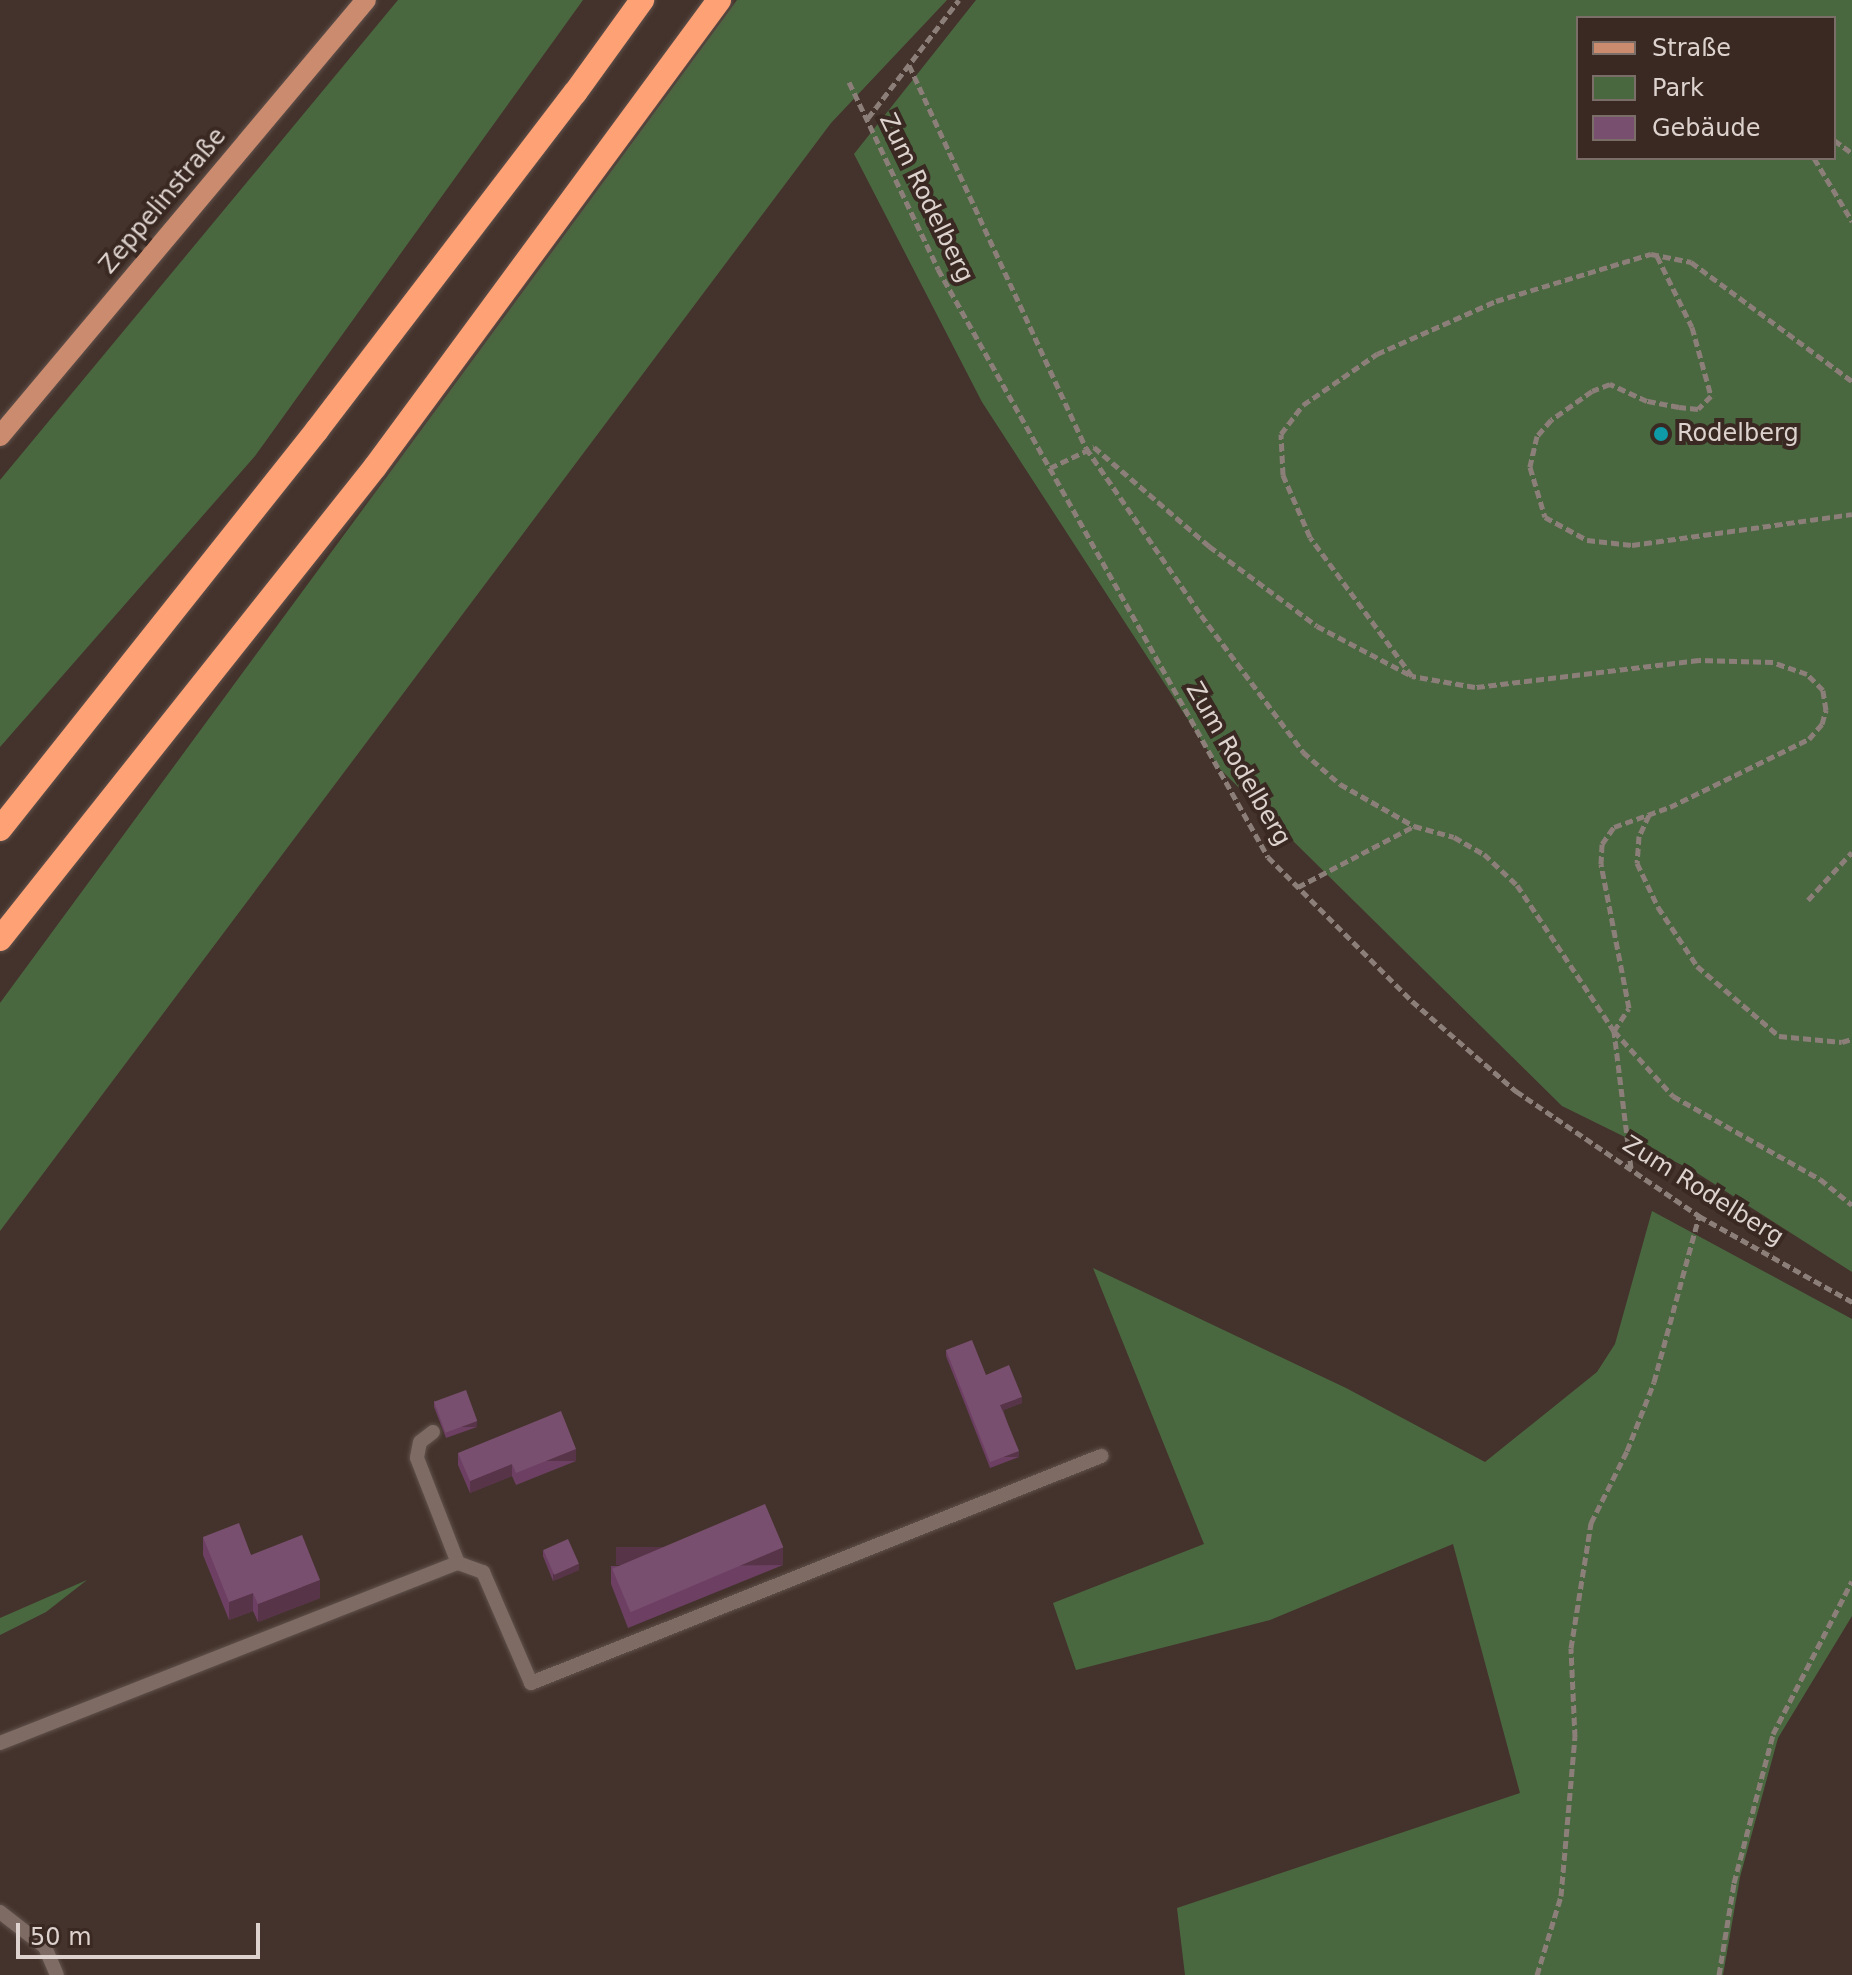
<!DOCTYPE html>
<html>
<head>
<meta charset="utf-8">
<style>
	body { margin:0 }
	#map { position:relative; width:1852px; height:1975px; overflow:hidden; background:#44332c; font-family:"DejaVu Sans",sans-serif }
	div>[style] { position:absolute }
	.green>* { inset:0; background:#4a6840 }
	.path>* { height:5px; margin-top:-2.5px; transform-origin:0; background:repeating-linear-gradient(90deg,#8c7e78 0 8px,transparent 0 12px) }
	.roads { filter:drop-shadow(0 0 2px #60514c) drop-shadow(0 0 2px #60514c) }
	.lane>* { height:14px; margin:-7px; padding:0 7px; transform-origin:7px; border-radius:7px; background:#7e6b64 }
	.primary>* { height:20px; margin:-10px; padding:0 10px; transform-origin:10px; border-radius:10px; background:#cb8b6e }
	.highway>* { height:24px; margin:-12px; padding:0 12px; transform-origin:12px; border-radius:12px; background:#fea175 }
	.wall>* { inset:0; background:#6c3f63 }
	.shaded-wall>* { inset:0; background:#573448; transform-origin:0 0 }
	.building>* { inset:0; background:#794f6f; transform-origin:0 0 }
	.dots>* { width:22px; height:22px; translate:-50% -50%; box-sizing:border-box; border:4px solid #392922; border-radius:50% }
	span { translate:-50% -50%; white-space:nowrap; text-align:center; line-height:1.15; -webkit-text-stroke:8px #392922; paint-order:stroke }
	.street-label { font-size:24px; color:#ddd2ce }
	.poi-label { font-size:24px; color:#ddd2ce }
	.left { translate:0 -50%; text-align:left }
	.legend { position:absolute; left:1576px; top:16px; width:260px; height:144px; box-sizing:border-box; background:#392922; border:2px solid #7b6d67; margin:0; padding:10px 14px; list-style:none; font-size:24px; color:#ddd2ce }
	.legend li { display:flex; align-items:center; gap:16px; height:40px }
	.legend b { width:40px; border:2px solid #7b6d67 }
	.scale { position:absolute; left:16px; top:1923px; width:244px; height:36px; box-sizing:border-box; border:4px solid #ddd2ce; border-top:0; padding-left:10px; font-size:24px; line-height:28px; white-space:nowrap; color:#ddd2ce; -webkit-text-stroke:6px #392922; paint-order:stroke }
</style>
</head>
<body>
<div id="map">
	<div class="green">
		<div style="clip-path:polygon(398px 0,583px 0,255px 456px,0 747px,0 480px)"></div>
		<div style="clip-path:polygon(737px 0,947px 0,831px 123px,0 1231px,0 1003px)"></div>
		<div style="clip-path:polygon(evenodd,976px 0,1852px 0,1852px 1272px,1694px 1171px,1562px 1106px,1220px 769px,982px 402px,854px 154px,976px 0,1834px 18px,1834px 158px,1578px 158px,1578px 18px,1834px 18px)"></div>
		<div style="clip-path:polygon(1652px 1211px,1852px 1319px,1852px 1616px,1778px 1738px,1740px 1877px,1723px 1975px,1185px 1975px,1177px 1908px,1520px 1793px,1453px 1544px,1270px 1620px,1076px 1670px,1053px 1603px,1204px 1544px,1093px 1268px,1346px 1388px,1485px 1462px,1597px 1372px,1615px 1344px)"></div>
		<div style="clip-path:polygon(87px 1580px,46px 1612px,0 1635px,0 1618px)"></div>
	</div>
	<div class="path">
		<div style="left:909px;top:65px;width:422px;rotate:65.2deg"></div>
		<div style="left:1086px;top:448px;width:203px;rotate:55.4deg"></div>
		<div style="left:1201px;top:615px;width:171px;rotate:53.3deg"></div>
		<div style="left:1303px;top:752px;width:49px;rotate:40.9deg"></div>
		<div style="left:1340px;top:784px;width:85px;rotate:29.6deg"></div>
		<div style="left:1414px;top:826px;width:41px;rotate:15.4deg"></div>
		<div style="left:1454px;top:837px;width:34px;rotate:30deg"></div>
		<div style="left:1484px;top:854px;width:45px;rotate:43.2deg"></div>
		<div style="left:1517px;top:885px;width:175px;rotate:56.4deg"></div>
		<div style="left:1614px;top:1031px;width:88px;rotate:47.8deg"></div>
		<div style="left:1673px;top:1096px;width:169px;rotate:29.5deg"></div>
		<div style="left:1820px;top:1179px;width:41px;rotate:39.1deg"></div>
		<div style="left:849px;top:82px;width:207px;rotate:64.5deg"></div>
		<div style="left:938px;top:269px;width:674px;rotate:60.7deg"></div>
		<div style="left:1268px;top:857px;width:204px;rotate:45deg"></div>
		<div style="left:1412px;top:1001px;width:138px;rotate:40.9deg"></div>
		<div style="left:1516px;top:1091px;width:222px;rotate:34.3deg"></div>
		<div style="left:1699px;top:1216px;width:176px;rotate:29.3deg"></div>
		<div style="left:868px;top:118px;width:149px;rotate:-52.4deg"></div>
		<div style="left:1834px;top:140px;width:22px;rotate:36deg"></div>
		<div style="left:1814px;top:158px;width:74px;rotate:58.9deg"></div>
		<div style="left:1657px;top:256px;width:79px;rotate:63.8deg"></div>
		<div style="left:1692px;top:327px;width:72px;rotate:74.6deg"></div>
		<div style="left:1711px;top:396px;width:18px;rotate:135deg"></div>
		<div style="left:1698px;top:409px;width:19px;rotate:-174deg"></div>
		<div style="left:1679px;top:407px;width:33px;rotate:-169deg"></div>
		<div style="left:1647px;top:401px;width:41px;rotate:-155.3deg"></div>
		<div style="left:1610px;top:384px;width:19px;rotate:159deg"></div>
		<div style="left:1592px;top:391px;width:50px;rotate:144.7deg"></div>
		<div style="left:1551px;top:420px;width:21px;rotate:131deg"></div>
		<div style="left:1537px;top:436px;width:32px;rotate:103deg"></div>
		<div style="left:1530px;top:467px;width:52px;rotate:73.3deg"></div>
		<div style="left:1545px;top:517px;width:48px;rotate:28.7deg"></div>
		<div style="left:1587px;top:540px;width:45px;rotate:6.3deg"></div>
		<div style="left:1632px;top:545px;width:222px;rotate:-8deg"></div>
		<div style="left:1050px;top:468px;width:49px;rotate:-25.5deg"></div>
		<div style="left:1094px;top:447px;width:152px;rotate:40.7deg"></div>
		<div style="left:1209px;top:546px;width:134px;rotate:36.5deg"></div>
		<div style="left:1317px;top:626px;width:107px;rotate:27.8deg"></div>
		<div style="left:1649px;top:815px;width:23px;rotate:115deg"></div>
		<div style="left:1639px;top:836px;width:27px;rotate:94deg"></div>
		<div style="left:1637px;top:863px;width:49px;rotate:64.5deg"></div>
		<div style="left:1658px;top:907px;width:71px;rotate:56.5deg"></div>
		<div style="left:1697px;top:966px;width:108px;rotate:40.5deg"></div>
		<div style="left:1779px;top:1036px;width:63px;rotate:5.4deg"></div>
		<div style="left:1842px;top:1042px;width:10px;rotate:-17deg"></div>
		<div style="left:1298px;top:887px;width:131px;rotate:-27.7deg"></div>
		<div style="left:1808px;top:900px;width:65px;rotate:-47.5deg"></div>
		<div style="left:1631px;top:1168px;width:138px;rotate:-97.1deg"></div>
		<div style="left:1614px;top:1031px;width:27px;rotate:-57deg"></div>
		<div style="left:1629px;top:1008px;width:147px;rotate:-101deg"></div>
		<div style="left:1601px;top:864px;width:20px;rotate:-87deg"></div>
		<div style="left:1602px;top:844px;width:21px;rotate:-55deg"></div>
		<div style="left:1614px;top:827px;width:59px;rotate:-19.7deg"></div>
		<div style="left:1670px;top:807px;width:155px;rotate:-26.1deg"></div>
		<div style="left:1809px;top:739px;width:20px;rotate:-49deg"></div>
		<div style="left:1822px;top:724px;width:15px;rotate:-74deg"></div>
		<div style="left:1826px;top:710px;width:20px;rotate:-99deg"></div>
		<div style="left:1823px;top:690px;width:23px;rotate:-135deg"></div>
		<div style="left:1807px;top:674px;width:36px;rotate:-161deg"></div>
		<div style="left:1773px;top:662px;width:74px;rotate:-178.5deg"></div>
		<div style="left:1699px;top:660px;width:226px;rotate:173.1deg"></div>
		<div style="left:1475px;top:687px;width:64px;rotate:-170.1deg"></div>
		<div style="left:1412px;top:676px;width:172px;rotate:-126.3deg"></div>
		<div style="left:1310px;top:537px;width:68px;rotate:-113.5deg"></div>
		<div style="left:1283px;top:475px;width:41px;rotate:-92.8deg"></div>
		<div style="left:1281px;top:434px;width:36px;rotate:-53deg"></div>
		<div style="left:1303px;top:405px;width:90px;rotate:-34.6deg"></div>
		<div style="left:1377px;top:354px;width:130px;rotate:-24deg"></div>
		<div style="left:1496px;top:301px;width:162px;rotate:-16.9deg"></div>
		<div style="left:1651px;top:254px;width:41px;rotate:11.3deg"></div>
		<div style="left:1691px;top:262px;width:200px;rotate:36.5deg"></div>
		<div style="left:1537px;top:1975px;width:83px;rotate:-73.1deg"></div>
		<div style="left:1561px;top:1896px;width:160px;rotate:-85deg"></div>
		<div style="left:1575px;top:1737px;width:89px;rotate:-92.6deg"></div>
		<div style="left:1571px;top:1648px;width:127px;rotate:-80.9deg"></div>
		<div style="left:1591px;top:1523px;width:80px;rotate:-63.4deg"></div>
		<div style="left:1627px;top:1451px;width:74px;rotate:-68.6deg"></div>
		<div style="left:1654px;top:1382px;width:172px;rotate:-74.8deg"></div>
		<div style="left:1719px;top:1975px;width:93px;rotate:-80.7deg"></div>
		<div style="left:1734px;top:1883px;width:154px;rotate:-75.3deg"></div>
		<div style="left:1773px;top:1734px;width:172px;rotate:-62.7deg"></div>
	</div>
	<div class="roads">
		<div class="lane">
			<div style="left:433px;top:1432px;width:16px;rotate:142deg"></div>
			<div style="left:420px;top:1442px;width:16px;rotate:101deg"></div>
			<div style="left:417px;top:1458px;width:113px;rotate:68.7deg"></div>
			<div style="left:0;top:1743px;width:492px;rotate:-21.5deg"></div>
			<div style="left:458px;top:1563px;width:27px;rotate:20deg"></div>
			<div style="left:483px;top:1572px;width:121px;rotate:66.6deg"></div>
			<div style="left:531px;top:1683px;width:614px;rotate:-21.71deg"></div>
			<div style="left:0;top:1912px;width:57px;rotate:37.9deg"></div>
			<div style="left:45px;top:1947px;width:30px;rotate:67deg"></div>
		</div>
		<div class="primary">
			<div style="left:0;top:436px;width:569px;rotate:-49.99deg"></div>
		</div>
		<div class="highway">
			<div style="left:0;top:829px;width:510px;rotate:-51.53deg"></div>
			<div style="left:317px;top:430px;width:424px;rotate:-52.6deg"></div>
			<div style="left:575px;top:93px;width:115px;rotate:-54.2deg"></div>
			<div style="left:0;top:939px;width:603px;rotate:-51.53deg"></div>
			<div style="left:375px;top:467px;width:580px;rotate:-53.62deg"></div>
		</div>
	</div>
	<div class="wall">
		<div style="clip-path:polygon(946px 1350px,986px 1375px,1022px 1403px,1003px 1410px,1019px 1457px,990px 1468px,946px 1356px)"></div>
		<div style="clip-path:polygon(434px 1401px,477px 1427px,446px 1438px,434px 1407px)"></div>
		<div style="clip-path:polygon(458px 1453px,576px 1461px,516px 1485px,512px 1476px,470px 1493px,458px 1465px)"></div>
		<div style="clip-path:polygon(203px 1537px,251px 1555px,320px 1598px,258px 1622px,253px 1611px,229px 1620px,203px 1555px)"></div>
		<div style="clip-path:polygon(543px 1550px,579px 1570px,553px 1581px,543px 1556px)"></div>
		<div style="clip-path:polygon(783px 1565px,628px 1628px,611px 1584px,611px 1566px)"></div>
	</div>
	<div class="shaded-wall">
		<div style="clip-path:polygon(1022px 1397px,1022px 1403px,1000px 1411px,1000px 1405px)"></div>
		<div style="left:477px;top:1421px;width:6px;height:33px;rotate:90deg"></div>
		<div style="left:576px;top:1449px;width:12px;height:65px;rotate:90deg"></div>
		<div style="left:1019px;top:1451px;width:6px;height:31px;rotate:90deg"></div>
		<div style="clip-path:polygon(512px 1464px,512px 1476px,470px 1493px,470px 1481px)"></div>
		<div style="left:783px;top:1547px;width:18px;height:167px;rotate:90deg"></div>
		<div style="clip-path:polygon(579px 1564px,579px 1570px,553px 1581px,553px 1574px)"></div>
		<div style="clip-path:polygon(320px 1580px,320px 1598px,258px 1622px,258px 1604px)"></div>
		<div style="clip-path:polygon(253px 1593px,253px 1611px,229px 1620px,229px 1602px)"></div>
	</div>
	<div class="building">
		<div style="clip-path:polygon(972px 1340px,986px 1375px,1009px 1365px,1022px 1397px,1000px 1405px,1019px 1451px,990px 1462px,946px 1350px)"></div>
		<div style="left:466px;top:1390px;width:33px;height:34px;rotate:70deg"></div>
		<div style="clip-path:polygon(561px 1411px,576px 1449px,516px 1473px,512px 1464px,470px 1481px,458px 1453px)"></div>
		<div style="left:765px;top:1504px;width:47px;height:166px;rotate:67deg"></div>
		<div style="clip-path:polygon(239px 1523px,251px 1555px,302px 1535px,320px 1580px,258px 1604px,253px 1593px,229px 1602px,203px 1537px)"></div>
		<div style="left:568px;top:1539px;width:27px;height:27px;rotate:66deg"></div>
	</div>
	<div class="dots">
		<div style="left:1661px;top:434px;background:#0f9aa8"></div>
	</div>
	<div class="street-label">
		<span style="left:926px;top:198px;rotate:64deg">Zum Rodelberg</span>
		<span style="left:163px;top:201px;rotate:-50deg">Zeppelinstraße</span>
		<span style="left:1238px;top:764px;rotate:60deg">Zum Rodelberg</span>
		<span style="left:1703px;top:1191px;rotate:32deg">Zum Rodelberg</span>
	</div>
	<div class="poi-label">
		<span class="left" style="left:1677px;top:434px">Rodelberg</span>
	</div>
	<ul class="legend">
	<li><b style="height:10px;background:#cb8b6e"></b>Straße</li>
	<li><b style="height:22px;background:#4a6840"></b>Park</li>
	<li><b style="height:22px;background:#794f6f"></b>Gebäude</li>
	</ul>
	<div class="scale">50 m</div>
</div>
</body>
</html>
